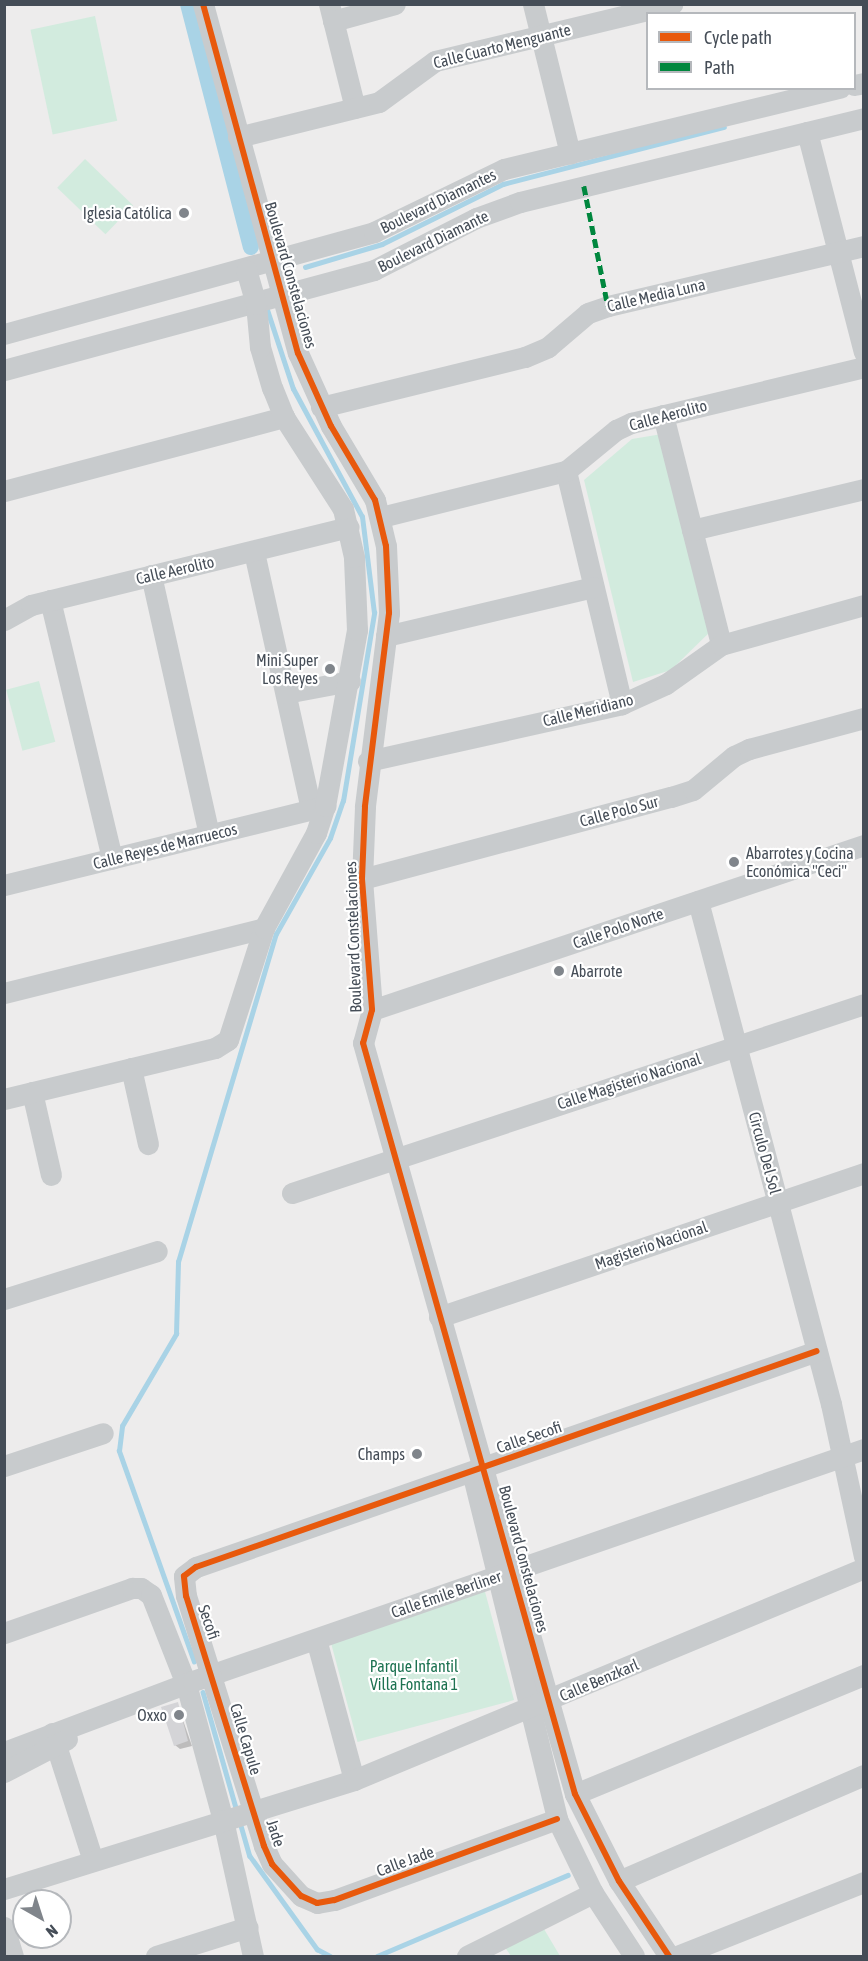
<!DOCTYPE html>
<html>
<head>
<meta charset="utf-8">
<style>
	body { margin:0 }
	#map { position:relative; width:868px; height:1961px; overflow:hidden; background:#edecec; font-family:"Asap Condensed",sans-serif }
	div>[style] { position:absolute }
	.green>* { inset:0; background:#d2ebde; transform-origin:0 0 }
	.shadow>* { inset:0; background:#0003 }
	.stream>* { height:4.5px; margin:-2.25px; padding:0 2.25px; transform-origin:2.25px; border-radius:2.25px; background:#a9d3e6 }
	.canal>* { height:16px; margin:-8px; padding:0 8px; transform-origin:8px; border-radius:8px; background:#a9d3e6 }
	.building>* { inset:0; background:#d4d4d7 }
	.minor>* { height:21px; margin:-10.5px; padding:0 10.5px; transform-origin:10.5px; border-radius:10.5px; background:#c8cbcd }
	.quiet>* { height:4.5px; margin-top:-2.25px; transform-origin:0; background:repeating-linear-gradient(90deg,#00873e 0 9px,transparent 0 13.5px) }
	.cycleway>* { height:6px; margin:-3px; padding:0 3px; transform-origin:3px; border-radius:3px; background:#e8590c }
	.dots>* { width:16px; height:16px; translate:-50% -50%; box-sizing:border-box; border:3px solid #fff; border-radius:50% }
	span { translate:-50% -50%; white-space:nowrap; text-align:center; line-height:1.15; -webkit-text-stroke:4.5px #fff; paint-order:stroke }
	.street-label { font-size:16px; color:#454d57 }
	.poi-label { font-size:16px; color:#454d57 }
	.right { translate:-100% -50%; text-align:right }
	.left { translate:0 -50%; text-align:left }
	.park-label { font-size:16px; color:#1d7251 }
	.frame { position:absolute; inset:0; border:6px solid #454d57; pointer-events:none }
	.legend { position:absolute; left:646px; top:12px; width:210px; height:78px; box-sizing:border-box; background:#fff; border:2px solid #b5b8bc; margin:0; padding:8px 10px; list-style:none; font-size:18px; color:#454d57 }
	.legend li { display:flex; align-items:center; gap:12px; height:30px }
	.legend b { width:30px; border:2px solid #b5b8bc }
	.north { position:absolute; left:12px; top:1889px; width:60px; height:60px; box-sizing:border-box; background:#fff; border:2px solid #b5b8bc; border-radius:50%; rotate:141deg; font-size:16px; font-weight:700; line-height:24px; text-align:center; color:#454d57 }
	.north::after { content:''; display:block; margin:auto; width:21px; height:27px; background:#80858b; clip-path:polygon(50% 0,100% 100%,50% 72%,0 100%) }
</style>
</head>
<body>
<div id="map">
	<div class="green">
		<div style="left:95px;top:16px;width:107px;height:66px;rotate:78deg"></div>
		<div style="left:85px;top:159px;width:67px;height:40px;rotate:44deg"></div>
		<div style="clip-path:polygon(662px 434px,713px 629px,671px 670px,633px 682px,584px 480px,632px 439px)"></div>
		<div style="left:39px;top:681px;width:63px;height:34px;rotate:75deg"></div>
		<div style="left:484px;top:1588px;width:116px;height:162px;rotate:75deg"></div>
		<div style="clip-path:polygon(541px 1924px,560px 1956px,511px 1956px,504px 1946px)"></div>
	</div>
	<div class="shadow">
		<div style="clip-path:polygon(177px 1703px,192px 1746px,180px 1749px,175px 1745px)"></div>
	</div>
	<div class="stream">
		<div style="left:305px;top:267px;width:80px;rotate:-16.6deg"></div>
		<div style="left:382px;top:244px;width:135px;rotate:-26.4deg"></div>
		<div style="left:503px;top:184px;width:228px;rotate:-14.5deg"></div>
		<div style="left:194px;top:1662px;width:224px;rotate:-109.6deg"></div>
		<div style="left:119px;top:1451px;width:25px;rotate:-83deg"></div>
		<div style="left:122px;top:1426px;width:107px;rotate:-59.6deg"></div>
		<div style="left:176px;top:1334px;width:72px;rotate:-88.4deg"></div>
		<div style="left:178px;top:1262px;width:342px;rotate:-73.4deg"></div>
		<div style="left:276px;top:934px;width:110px;rotate:-60.6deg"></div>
		<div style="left:330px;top:838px;width:39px;rotate:-71deg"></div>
		<div style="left:343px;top:801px;width:191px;rotate:-80.6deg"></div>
		<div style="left:374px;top:613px;width:97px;rotate:-97.1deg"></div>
		<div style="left:362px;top:517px;width:145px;rotate:-118.3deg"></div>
		<div style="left:293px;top:389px;width:83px;rotate:-108.2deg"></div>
		<div style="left:203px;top:1692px;width:124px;rotate:74.1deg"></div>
		<div style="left:240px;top:1822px;width:35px;rotate:74deg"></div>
		<div style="left:250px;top:1856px;width:115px;rotate:54.2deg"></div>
		<div style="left:317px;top:1949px;width:15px;rotate:28deg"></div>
		<div style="left:377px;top:1956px;width:207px;rotate:-23deg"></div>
	</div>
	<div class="canal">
		<div style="left:188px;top:4px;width:251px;rotate:75.5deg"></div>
	</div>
	<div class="building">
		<div style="clip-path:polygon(178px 1702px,188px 1741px,174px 1746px,161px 1707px)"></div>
	</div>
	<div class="minor">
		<div style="left:203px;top:4px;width:362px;rotate:74.8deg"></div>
		<div style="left:298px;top:353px;width:80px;rotate:65.7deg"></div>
		<div style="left:331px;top:426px;width:86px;rotate:59.3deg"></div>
		<div style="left:375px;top:500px;width:47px;rotate:76.6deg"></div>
		<div style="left:386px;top:546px;width:67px;rotate:87.4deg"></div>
		<div style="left:389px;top:613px;width:195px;rotate:97.1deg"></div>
		<div style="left:365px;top:807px;width:72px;rotate:92.4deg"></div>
		<div style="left:362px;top:879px;width:131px;rotate:85.6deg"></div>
		<div style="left:372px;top:1010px;width:34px;rotate:105deg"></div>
		<div style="left:363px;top:1043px;width:780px;rotate:74.24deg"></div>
		<div style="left:575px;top:1794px;width:97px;rotate:63.2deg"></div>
		<div style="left:619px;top:1881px;width:90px;rotate:56.3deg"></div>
		<div style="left:329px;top:4px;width:107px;rotate:76deg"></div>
		<div style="left:533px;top:4px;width:154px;rotate:76.1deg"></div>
		<div style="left:333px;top:21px;width:64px;rotate:-15.3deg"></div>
		<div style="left:854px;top:85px;width:10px;rotate:-11deg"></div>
		<div style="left:807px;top:132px;width:227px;rotate:75.5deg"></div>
		<div style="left:238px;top:137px;width:145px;rotate:-13.9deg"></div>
		<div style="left:379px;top:102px;width:69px;rotate:-36.2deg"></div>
		<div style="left:435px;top:61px;width:244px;rotate:-13.5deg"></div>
		<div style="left:4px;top:334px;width:384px;rotate:-15.4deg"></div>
		<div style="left:374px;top:232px;width:144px;rotate:-25.9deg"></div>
		<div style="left:504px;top:169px;width:346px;rotate:-13.6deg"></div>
		<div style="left:4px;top:370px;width:383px;rotate:-15.1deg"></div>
		<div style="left:374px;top:270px;width:114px;rotate:-27deg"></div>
		<div style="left:476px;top:218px;width:47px;rotate:-20deg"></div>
		<div style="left:520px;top:202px;width:354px;rotate:-13.7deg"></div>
		<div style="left:321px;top:407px;width:210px;rotate:-13.8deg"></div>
		<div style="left:525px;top:357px;width:25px;rotate:-23deg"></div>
		<div style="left:548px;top:347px;width:52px;rotate:-40.4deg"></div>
		<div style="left:588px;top:313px;width:21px;rotate:-19deg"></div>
		<div style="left:608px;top:306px;width:263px;rotate:-13.2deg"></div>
		<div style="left:663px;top:415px;width:237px;rotate:75.8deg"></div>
		<div style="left:566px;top:471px;width:240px;rotate:76.5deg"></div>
		<div style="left:4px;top:491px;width:290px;rotate:-14.8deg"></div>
		<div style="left:381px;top:517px;width:191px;rotate:-14deg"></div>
		<div style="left:566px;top:471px;width:65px;rotate:-39.4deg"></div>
		<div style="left:616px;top:430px;width:17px;rotate:-25deg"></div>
		<div style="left:631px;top:423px;width:240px;rotate:-13.5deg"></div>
		<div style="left:692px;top:530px;width:177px;rotate:-13.4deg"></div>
		<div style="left:254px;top:552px;width:264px;rotate:77.5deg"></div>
		<div style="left:151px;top:575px;width:265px;rotate:77.4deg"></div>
		<div style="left:50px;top:600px;width:266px;rotate:76.5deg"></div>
		<div style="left:4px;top:620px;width:31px;rotate:-29deg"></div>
		<div style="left:31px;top:605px;width:327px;rotate:-13.8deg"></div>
		<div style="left:386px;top:636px;width:213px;rotate:-13.3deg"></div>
		<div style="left:286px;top:693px;width:65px;rotate:-10.6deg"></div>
		<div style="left:368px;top:761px;width:260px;rotate:-12.6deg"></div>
		<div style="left:622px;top:704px;width:48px;rotate:-24.4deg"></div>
		<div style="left:666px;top:684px;width:67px;rotate:-35.3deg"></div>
		<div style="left:721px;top:645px;width:148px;rotate:-15.6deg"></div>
		<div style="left:362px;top:879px;width:320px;rotate:-14.9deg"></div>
		<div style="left:671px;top:797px;width:23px;rotate:-18deg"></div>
		<div style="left:693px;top:790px;width:53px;rotate:-39.7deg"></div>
		<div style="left:734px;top:756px;width:17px;rotate:-25deg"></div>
		<div style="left:749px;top:749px;width:119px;rotate:-15.1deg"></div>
		<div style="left:4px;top:885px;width:331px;rotate:-13.8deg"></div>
		<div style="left:698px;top:901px;width:520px;rotate:75.19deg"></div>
		<div style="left:831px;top:1404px;width:156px;rotate:77.8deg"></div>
		<div style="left:4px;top:993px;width:268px;rotate:-14deg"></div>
		<div style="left:372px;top:1010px;width:519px;rotate:-18.54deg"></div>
		<div style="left:131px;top:1068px;width:78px;rotate:77.4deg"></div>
		<div style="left:32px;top:1092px;width:85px;rotate:77.1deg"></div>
		<div style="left:4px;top:1099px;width:217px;rotate:-13.6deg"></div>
		<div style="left:215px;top:1048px;width:15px;rotate:-32deg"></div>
		<div style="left:228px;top:1040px;width:118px;rotate:-72.2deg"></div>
		<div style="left:264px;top:928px;width:108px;rotate:-61.3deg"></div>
		<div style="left:316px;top:833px;width:28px;rotate:-72deg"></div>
		<div style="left:325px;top:806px;width:179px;rotate:-79.7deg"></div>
		<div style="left:357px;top:630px;width:73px;rotate:-92.4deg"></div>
		<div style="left:354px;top:557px;width:49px;rotate:-102.9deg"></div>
		<div style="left:343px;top:509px;width:109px;rotate:-122.7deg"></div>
		<div style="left:284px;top:417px;width:31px;rotate:-112deg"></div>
		<div style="left:272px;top:388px;width:43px;rotate:-106.3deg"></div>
		<div style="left:260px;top:347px;width:43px;rotate:-95.3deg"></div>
		<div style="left:256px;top:304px;width:35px;rotate:-106deg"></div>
		<div style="left:292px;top:1193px;width:602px;rotate:-18.28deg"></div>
		<div style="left:4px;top:1299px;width:160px;rotate:-17.4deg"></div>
		<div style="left:439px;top:1317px;width:449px;rotate:-18.7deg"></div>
		<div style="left:4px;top:1466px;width:104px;rotate:-18.4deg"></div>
		<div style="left:472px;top:1472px;width:357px;rotate:76.2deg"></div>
		<div style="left:557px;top:1819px;width:82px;rotate:64.1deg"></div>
		<div style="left:593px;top:1893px;width:75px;rotate:56.9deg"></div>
		<div style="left:4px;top:1633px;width:136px;rotate:-19.4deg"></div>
		<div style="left:132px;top:1588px;width:9px"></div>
		<div style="left:141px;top:1588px;width:12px;rotate:35deg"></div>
		<div style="left:151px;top:1595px;width:96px;rotate:68.5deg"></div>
		<div style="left:186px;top:1684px;width:141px;rotate:74.8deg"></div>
		<div style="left:223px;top:1820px;width:139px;rotate:77.6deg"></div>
		<div style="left:316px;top:1639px;width:146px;rotate:74.9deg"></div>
		<div style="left:52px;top:1733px;width:134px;rotate:72.2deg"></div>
		<div style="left:4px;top:1752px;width:202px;rotate:-20.6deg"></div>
		<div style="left:193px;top:1681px;width:710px;rotate:-19.07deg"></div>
		<div style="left:4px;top:1772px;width:71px;rotate:-27.6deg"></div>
		<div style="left:575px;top:1794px;width:313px;rotate:-22.4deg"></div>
		<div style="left:557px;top:1819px;width:237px;rotate:160deg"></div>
		<div style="left:334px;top:1900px;width:17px;rotate:170deg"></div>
		<div style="left:317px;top:1903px;width:17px;rotate:-156deg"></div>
		<div style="left:301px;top:1896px;width:43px;rotate:-132.2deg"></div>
		<div style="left:272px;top:1864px;width:20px;rotate:-114deg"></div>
		<div style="left:264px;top:1846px;width:262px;rotate:-107.3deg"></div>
		<div style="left:186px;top:1596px;width:20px;rotate:-96deg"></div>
		<div style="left:184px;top:1576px;width:15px;rotate:-37deg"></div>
		<div style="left:196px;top:1567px;width:657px;rotate:-19.18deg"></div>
		<div style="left:619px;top:1881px;width:267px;rotate:-23.4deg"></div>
		<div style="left:4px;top:1889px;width:367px;rotate:-17.3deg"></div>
		<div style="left:354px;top:1780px;width:552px;rotate:-22.57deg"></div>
		<div style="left:4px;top:1927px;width:30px;rotate:73deg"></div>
		<div style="left:156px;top:1956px;width:96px;rotate:-17.5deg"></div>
		<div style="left:467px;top:1956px;width:141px;rotate:-26.6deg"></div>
		<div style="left:677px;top:1956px;width:201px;rotate:-21.6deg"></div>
	</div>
	<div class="quiet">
		<div style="left:584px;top:186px;width:122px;rotate:78.7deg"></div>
	</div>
	<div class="cycleway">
		<div style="left:203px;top:4px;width:362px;rotate:74.8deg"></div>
		<div style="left:298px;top:353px;width:80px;rotate:65.7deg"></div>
		<div style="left:331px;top:426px;width:86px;rotate:59.3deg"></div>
		<div style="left:375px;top:500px;width:47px;rotate:76.6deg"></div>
		<div style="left:386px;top:546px;width:67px;rotate:87.4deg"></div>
		<div style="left:389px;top:613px;width:195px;rotate:97.1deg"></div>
		<div style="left:365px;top:807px;width:72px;rotate:92.4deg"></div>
		<div style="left:362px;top:879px;width:131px;rotate:85.6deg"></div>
		<div style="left:372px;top:1010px;width:34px;rotate:105deg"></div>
		<div style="left:363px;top:1043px;width:780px;rotate:74.24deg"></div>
		<div style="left:575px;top:1794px;width:97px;rotate:63.2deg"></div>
		<div style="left:619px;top:1881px;width:90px;rotate:56.3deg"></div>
		<div style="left:557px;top:1819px;width:237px;rotate:160deg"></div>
		<div style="left:334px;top:1900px;width:17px;rotate:170deg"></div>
		<div style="left:317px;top:1903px;width:17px;rotate:-156deg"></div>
		<div style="left:301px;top:1896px;width:43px;rotate:-132.2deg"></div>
		<div style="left:272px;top:1864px;width:20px;rotate:-114deg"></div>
		<div style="left:264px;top:1846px;width:262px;rotate:-107.3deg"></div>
		<div style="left:186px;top:1596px;width:20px;rotate:-96deg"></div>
		<div style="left:184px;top:1576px;width:15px;rotate:-37deg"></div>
		<div style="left:196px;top:1567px;width:657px;rotate:-19.18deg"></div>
	</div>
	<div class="dots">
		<div style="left:184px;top:213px;background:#80858b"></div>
		<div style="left:330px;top:669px;background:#80858b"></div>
		<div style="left:734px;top:862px;background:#80858b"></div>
		<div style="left:559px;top:971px;background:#80858b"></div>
		<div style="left:417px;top:1454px;background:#80858b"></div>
		<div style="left:179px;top:1715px;background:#80858b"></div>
	</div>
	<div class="street-label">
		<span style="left:502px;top:46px;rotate:-14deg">Calle Cuarto Menguante</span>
		<span style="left:438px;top:201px;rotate:-26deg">Boulevard Diamantes</span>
		<span style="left:433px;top:241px;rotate:-26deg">Boulevard Diamante</span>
		<span style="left:291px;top:275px;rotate:74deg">Boulevard Constelaciones</span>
		<span style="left:656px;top:295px;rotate:-13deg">Calle Media Luna</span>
		<span style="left:668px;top:415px;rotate:-15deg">Calle Aerolito</span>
		<span style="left:175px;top:570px;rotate:-13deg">Calle Aerolito</span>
		<span style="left:588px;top:710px;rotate:-14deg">Calle Meridiano</span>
		<span style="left:619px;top:811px;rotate:-15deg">Calle Polo Sur</span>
		<span style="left:165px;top:846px;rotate:-14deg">Calle Reyes de Marruecos</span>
		<span style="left:618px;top:928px;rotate:-19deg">Calle Polo Norte</span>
		<span style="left:353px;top:937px;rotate:-92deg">Boulevard Constelaciones</span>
		<span style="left:629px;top:1081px;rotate:-18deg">Calle Magisterio Nacional</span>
		<span style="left:765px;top:1153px;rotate:75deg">Circulo Del Sol</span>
		<span style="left:651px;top:1245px;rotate:-19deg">Magisterio Nacional</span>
		<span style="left:529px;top:1437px;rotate:-19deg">Calle Secofi</span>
		<span style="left:524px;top:1559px;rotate:75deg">Boulevard Constelaciones</span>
		<span style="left:446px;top:1594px;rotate:-19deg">Calle Emile Berliner</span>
		<span style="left:209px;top:1622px;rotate:71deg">Secofi</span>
		<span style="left:599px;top:1680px;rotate:-23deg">Calle Benzkarl</span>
		<span style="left:246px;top:1739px;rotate:73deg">Calle Capule</span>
		<span style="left:276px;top:1833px;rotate:72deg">Jade</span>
		<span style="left:405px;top:1861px;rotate:-20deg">Calle Jade</span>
	</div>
	<div class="poi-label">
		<span class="right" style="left:172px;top:213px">Iglesia Católica</span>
		<span class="right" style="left:318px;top:669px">Mini Super<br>Los Reyes</span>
		<span class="left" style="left:746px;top:862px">Abarrotes y Cocina<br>Económica ''Ceci''</span>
		<span class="left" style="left:571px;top:971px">Abarrote</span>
		<span class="right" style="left:405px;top:1454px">Champs</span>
		<span class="right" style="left:167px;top:1715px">Oxxo</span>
	</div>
	<div class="park-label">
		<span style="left:414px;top:1675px">Parque Infantil<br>Villa Fontana 1</span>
	</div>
	<div class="frame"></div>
	<ul class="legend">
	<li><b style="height:8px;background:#e8590c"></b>Cycle path</li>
	<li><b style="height:8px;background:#00873e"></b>Path</li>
	</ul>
	<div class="north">N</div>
</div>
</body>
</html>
